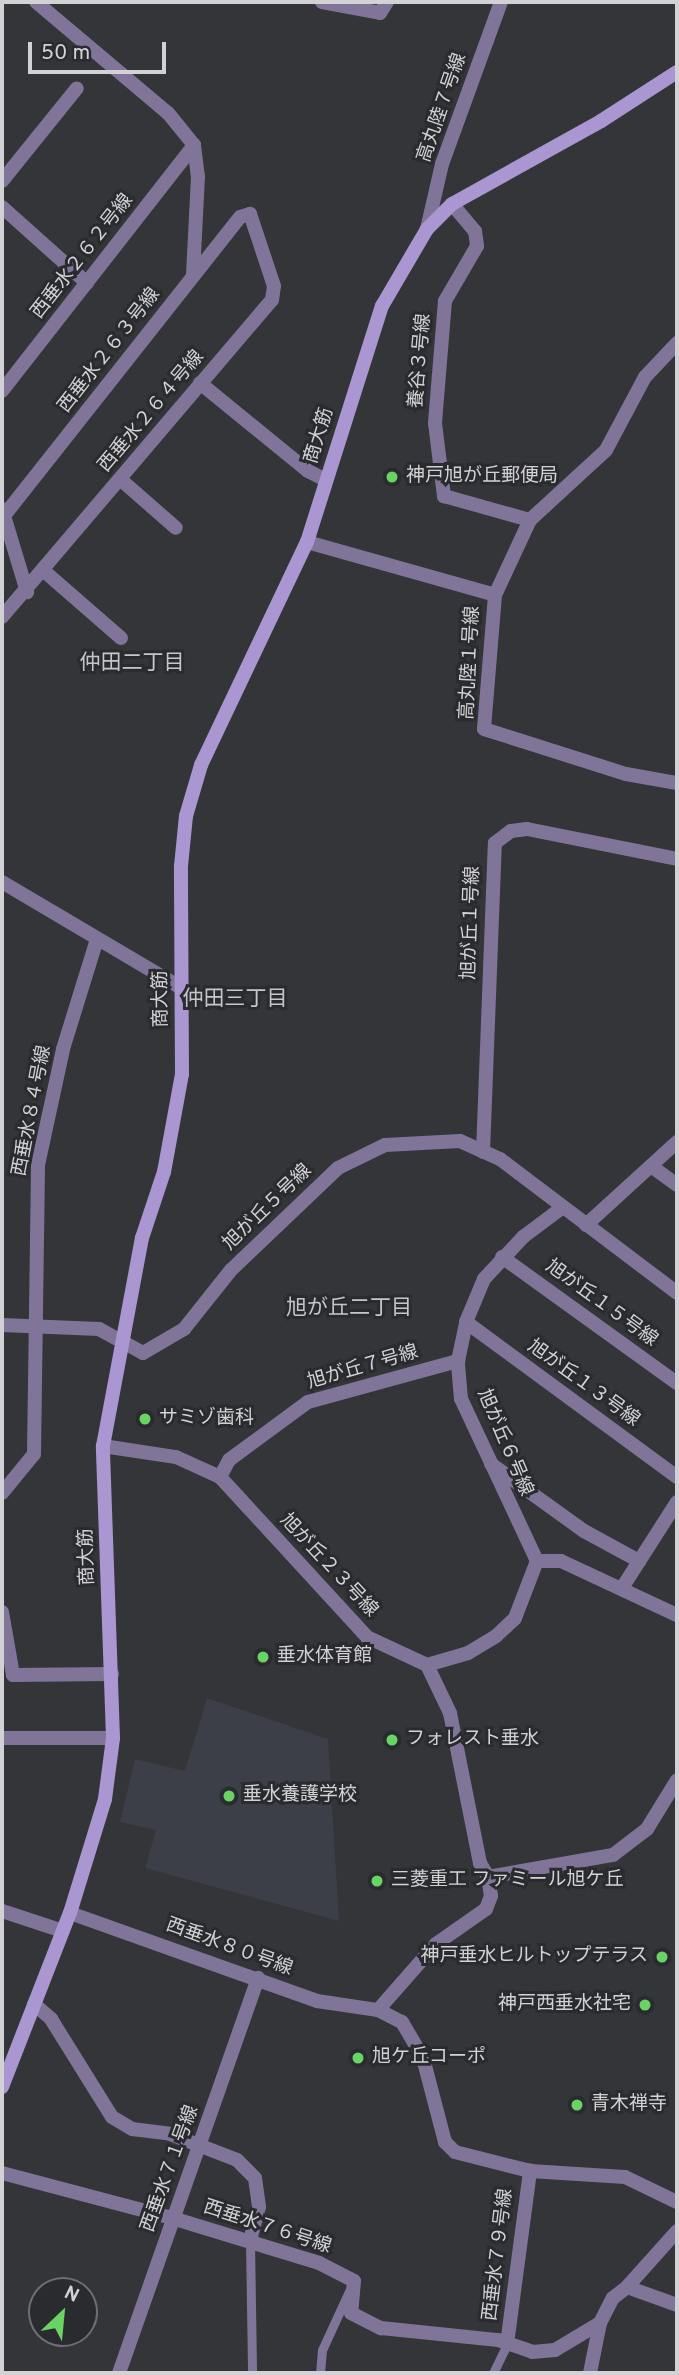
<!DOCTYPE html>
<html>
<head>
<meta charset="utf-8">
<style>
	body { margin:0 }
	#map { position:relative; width:679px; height:2375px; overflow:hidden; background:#343539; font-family:Overpass,"Noto Sans JP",sans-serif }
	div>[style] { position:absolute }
	.built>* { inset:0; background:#3c3e48 }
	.lane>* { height:9px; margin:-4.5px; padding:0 4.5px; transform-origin:4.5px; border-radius:4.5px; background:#807498 }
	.street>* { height:14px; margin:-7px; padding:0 7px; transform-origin:7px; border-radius:7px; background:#807498 }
	.secondary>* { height:14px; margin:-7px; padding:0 7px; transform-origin:7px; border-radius:7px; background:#aa96d0 }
	.dots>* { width:19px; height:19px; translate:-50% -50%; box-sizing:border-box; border:4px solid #2a2b2f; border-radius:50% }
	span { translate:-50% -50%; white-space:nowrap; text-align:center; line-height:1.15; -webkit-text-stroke:6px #2a2b2f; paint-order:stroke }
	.street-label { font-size:19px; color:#d2d2d5 }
	.poi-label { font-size:19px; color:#d2d2d5 }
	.left { translate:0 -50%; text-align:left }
	.right { translate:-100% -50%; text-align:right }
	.neighbourhood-label { font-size:21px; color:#c5c6cb }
	.frame { position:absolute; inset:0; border:4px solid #d2d2d5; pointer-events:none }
	.north { position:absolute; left:28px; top:2277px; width:70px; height:70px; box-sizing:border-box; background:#2a2b2f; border:2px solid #6d6e71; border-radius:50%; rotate:26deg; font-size:19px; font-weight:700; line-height:28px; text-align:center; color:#d2d2d5 }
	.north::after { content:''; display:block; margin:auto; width:24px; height:32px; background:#69d464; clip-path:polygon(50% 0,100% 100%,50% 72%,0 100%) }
	.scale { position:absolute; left:28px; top:42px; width:138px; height:32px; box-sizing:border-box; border:4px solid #d2d2d5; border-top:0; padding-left:9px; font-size:21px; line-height:24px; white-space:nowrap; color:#d2d2d5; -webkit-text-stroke:5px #2a2b2f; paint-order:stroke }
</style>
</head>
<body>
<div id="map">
	<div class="built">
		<div style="clip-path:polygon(207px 1698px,328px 1739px,339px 1921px,145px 1868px,156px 1830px,120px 1822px,135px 1759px,185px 1771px)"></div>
	</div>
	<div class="lane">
		<div style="left:250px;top:2241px;width:132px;rotate:89.1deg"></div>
		<div style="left:320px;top:2373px;width:23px;rotate:-85deg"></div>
		<div style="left:322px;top:2350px;width:67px;rotate:-65.3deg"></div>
		<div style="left:493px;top:2373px;width:32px;rotate:-64deg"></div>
	</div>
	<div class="street">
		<div style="left:36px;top:2px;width:172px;rotate:40.1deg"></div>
		<div style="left:168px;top:113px;width:41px;rotate:50.9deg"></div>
		<div style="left:194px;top:145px;width:31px;rotate:83deg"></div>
		<div style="left:198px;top:176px;width:100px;rotate:92.9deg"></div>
		<div style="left:322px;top:2px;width:59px;rotate:10.7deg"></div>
		<div style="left:380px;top:13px;width:13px;rotate:-58deg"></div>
		<div style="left:2px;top:181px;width:119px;rotate:-51.1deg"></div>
		<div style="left:452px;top:204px;width:35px;rotate:50deg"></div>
		<div style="left:475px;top:231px;width:15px;rotate:82deg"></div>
		<div style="left:477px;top:246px;width:64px;rotate:120.2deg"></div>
		<div style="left:445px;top:301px;width:122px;rotate:94.7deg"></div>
		<div style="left:435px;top:423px;width:74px;rotate:83deg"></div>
		<div style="left:444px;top:496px;width:89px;rotate:15.6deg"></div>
		<div style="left:2px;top:207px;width:114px;rotate:41.8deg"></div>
		<div style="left:427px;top:229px;width:67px;rotate:-77deg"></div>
		<div style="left:442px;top:164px;width:172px;rotate:-70deg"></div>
		<div style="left:200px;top:383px;width:139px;rotate:39.2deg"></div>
		<div style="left:308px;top:471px;width:20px;rotate:27deg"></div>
		<div style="left:2px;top:391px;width:312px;rotate:-52deg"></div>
		<div style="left:120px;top:479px;width:74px;rotate:41.2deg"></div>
		<div style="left:2px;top:509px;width:87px;rotate:73.2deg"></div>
		<div style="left:307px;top:542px;width:195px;rotate:15.7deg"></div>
		<div style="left:495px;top:595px;width:134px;rotate:94.7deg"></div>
		<div style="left:484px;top:729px;width:149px;rotate:17.6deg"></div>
		<div style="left:626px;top:774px;width:52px;rotate:10deg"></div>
		<div style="left:44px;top:571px;width:102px;rotate:41deg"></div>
		<div style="left:495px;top:595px;width:83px;rotate:-65deg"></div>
		<div style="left:530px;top:520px;width:103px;rotate:-42.6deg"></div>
		<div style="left:606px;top:450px;width:83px;rotate:-61.9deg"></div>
		<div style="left:645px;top:377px;width:47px;rotate:-46.7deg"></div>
		<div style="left:2px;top:617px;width:416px;rotate:-49.6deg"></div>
		<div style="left:272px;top:300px;width:14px;rotate:-82deg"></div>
		<div style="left:274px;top:286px;width:76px;rotate:-108.4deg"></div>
		<div style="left:250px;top:214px;width:10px;rotate:163deg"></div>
		<div style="left:240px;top:217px;width:381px;rotate:128.3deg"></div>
		<div style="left:2px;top:882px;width:208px;rotate:30.6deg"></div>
		<div style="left:483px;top:1152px;width:309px;rotate:-87.8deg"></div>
		<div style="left:495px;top:843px;width:20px;rotate:-37deg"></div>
		<div style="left:511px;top:831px;width:16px;rotate:-7deg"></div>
		<div style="left:527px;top:829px;width:153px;rotate:11.3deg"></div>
		<div style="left:651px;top:1166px;width:32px;rotate:36deg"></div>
		<div style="left:586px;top:1225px;width:123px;rotate:-42.4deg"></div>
		<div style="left:502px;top:1257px;width:216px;rotate:35.8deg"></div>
		<div style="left:466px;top:1322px;width:262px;rotate:36.3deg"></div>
		<div style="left:2px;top:1325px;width:97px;rotate:2.4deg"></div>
		<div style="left:99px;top:1329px;width:50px;rotate:28.6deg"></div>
		<div style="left:143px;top:1353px;width:48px;rotate:-30.3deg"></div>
		<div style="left:184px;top:1329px;width:75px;rotate:-51.5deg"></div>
		<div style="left:231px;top:1270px;width:148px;rotate:-43.6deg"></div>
		<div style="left:338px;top:1168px;width:52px;rotate:-26.1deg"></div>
		<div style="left:385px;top:1145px;width:75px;rotate:-3.1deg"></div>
		<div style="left:460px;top:1141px;width:44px;rotate:24.2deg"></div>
		<div style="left:500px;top:1159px;width:222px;rotate:37.1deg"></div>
		<div style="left:103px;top:1446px;width:74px;rotate:8.6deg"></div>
		<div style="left:176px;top:1457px;width:48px;rotate:24.4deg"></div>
		<div style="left:220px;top:1477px;width:217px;rotate:47.4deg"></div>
		<div style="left:367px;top:1637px;width:66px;rotate:25deg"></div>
		<div style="left:427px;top:1665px;width:43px;rotate:-16.3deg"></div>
		<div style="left:468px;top:1653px;width:33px;rotate:-31deg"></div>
		<div style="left:496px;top:1636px;width:26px;rotate:-43deg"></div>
		<div style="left:515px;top:1618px;width:61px;rotate:-68.9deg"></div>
		<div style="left:491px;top:1464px;width:115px;rotate:35.8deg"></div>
		<div style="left:584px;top:1531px;width:63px;rotate:28.6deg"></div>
		<div style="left:220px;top:1477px;width:19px;rotate:-62deg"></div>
		<div style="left:229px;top:1460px;width:98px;rotate:-36.3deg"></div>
		<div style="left:308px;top:1402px;width:156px;rotate:-15.3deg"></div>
		<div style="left:2px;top:1493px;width:50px;rotate:-50.6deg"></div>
		<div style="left:34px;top:1454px;width:289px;rotate:-89.2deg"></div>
		<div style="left:38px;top:1165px;width:119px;rotate:-77.8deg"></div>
		<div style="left:63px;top:1049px;width:115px;rotate:-72.8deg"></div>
		<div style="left:537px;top:1561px;width:179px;rotate:-115.1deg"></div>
		<div style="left:461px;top:1399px;width:38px;rotate:-95deg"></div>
		<div style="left:458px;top:1361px;width:40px;rotate:-78deg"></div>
		<div style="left:466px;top:1322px;width:47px;rotate:-67.3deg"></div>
		<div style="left:484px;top:1279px;width:57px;rotate:-47.1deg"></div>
		<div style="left:523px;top:1237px;width:50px;rotate:-36.9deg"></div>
		<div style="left:537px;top:1561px;width:24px"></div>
		<div style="left:561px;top:1561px;width:128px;rotate:25deg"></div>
		<div style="left:622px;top:1588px;width:102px;rotate:-57.4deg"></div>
		<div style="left:2px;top:1612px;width:64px;rotate:80.1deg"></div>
		<div style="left:13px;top:1675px;width:99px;rotate:-0.6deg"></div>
		<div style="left:427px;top:1665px;width:53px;rotate:64.4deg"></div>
		<div style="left:450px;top:1713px;width:153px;rotate:78.7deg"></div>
		<div style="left:480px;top:1863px;width:16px;rotate:60deg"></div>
		<div style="left:488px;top:1877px;width:127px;rotate:-10deg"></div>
		<div style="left:613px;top:1855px;width:43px;rotate:-37.4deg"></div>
		<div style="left:647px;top:1829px;width:57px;rotate:-58.5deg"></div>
		<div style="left:2px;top:1738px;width:111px"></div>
		<div style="left:2px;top:1911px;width:64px;rotate:18.2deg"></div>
		<div style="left:70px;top:1913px;width:262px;rotate:19.6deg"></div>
		<div style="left:317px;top:2001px;width:62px;rotate:8.4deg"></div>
		<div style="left:378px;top:2010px;width:27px;rotate:27deg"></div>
		<div style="left:402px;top:2022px;width:42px;rotate:59.7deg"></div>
		<div style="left:423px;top:2058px;width:87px;rotate:75.3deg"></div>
		<div style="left:445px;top:2142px;width:14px;rotate:45deg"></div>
		<div style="left:455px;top:2152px;width:77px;rotate:14.2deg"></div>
		<div style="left:530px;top:2171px;width:95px;rotate:3.6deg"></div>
		<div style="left:625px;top:2177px;width:58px;rotate:25.7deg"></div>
		<div style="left:34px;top:2004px;width:23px;rotate:41deg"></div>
		<div style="left:51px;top:2019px;width:115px;rotate:58.1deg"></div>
		<div style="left:112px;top:2117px;width:23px;rotate:31deg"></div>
		<div style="left:132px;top:2129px;width:38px;rotate:7deg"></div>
		<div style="left:170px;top:2134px;width:72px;rotate:21.2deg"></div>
		<div style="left:237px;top:2160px;width:25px;rotate:45deg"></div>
		<div style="left:255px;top:2178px;width:29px;rotate:82deg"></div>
		<div style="left:259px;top:2207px;width:35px;rotate:105deg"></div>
		<div style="left:378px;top:2010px;width:88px;rotate:-48.7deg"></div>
		<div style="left:436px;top:1944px;width:61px;rotate:-35deg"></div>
		<div style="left:486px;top:1909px;width:14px;rotate:-69deg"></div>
		<div style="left:491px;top:1896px;width:19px;rotate:-99deg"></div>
		<div style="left:2px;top:2173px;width:176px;rotate:14.8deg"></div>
		<div style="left:172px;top:2218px;width:154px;rotate:17deg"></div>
		<div style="left:319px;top:2263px;width:39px;rotate:27deg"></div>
		<div style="left:354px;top:2281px;width:32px;rotate:95deg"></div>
		<div style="left:351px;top:2313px;width:34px;rotate:27deg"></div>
		<div style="left:381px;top:2328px;width:118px;rotate:5.9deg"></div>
		<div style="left:498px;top:2340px;width:36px;rotate:19deg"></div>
		<div style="left:532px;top:2352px;width:23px;rotate:-5deg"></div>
		<div style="left:555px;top:2350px;width:52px;rotate:-31deg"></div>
		<div style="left:627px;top:2287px;width:75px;rotate:-48.2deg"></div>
		<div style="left:507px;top:2344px;width:175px;rotate:-82.4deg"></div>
		<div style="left:119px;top:2373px;width:419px;rotate:-70.6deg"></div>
		<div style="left:590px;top:2373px;width:51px;rotate:-78.7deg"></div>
		<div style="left:600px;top:2323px;width:28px;rotate:-63deg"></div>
		<div style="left:613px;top:2298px;width:18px;rotate:-38deg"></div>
		<div style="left:627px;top:2287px;width:53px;rotate:19.8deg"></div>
	</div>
	<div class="secondary">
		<div style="left:2px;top:2087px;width:187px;rotate:-68.7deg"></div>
		<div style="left:70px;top:1913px;width:119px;rotate:-72.9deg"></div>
		<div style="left:105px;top:1799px;width:62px;rotate:-82.5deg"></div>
		<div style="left:113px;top:1738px;width:292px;rotate:-92deg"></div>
		<div style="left:103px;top:1446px;width:212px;rotate:-79.4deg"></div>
		<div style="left:142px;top:1238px;width:70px;rotate:-71.6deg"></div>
		<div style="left:164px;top:1172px;width:100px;rotate:-79.6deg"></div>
		<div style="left:182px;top:1074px;width:208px;rotate:-90.3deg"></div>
		<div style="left:181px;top:866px;width:50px;rotate:-84.3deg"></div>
		<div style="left:186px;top:816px;width:53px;rotate:-73.6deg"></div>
		<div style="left:201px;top:765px;width:247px;rotate:-64.6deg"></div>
		<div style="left:307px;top:542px;width:248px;rotate:-72.4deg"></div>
		<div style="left:382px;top:306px;width:89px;rotate:-59.7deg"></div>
		<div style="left:427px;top:229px;width:35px;rotate:-45deg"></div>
		<div style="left:452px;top:204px;width:171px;rotate:-29.1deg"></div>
		<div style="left:601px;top:121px;width:90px;rotate:-32.8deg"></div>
	</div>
	<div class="dots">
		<div style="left:392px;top:477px;background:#69d464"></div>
		<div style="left:145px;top:1419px;background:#69d464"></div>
		<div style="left:263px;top:1657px;background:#69d464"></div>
		<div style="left:392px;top:1740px;background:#69d464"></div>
		<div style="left:229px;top:1796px;background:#69d464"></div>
		<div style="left:377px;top:1881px;background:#69d464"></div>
		<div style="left:662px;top:1957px;background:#69d464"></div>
		<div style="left:645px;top:2005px;background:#69d464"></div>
		<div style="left:358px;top:2058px;background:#69d464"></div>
		<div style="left:577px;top:2105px;background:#69d464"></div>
	</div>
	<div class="street-label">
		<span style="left:443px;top:108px;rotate:-71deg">高丸陸７号線</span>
		<span style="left:83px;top:257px;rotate:-52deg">西垂水２６２号線</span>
		<span style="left:110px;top:351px;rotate:-52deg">西垂水２６３号線</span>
		<span style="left:421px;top:361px;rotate:-85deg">養谷３号線</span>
		<span style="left:152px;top:412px;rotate:-50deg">西垂水２６４号線</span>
		<span style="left:320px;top:436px;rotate:-73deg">商大筋</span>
		<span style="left:471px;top:663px;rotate:-87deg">高丸陸１号線</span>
		<span style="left:472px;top:923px;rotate:-88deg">旭が丘１号線</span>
		<span style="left:162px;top:999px;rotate:-91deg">商大筋</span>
		<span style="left:33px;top:1111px;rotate:-79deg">西垂水８４号線</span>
		<span style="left:268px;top:1208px;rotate:-44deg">旭が丘５号線</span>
		<span style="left:601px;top:1304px;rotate:36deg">旭が丘１５号線</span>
		<span style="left:363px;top:1368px;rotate:-16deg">旭が丘７号線</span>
		<span style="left:583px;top:1384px;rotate:36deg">旭が丘１３号線</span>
		<span style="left:504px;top:1443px;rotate:67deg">旭が丘６号線</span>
		<span style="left:88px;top:1557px;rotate:-92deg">商大筋</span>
		<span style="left:328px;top:1566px;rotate:47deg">旭が丘２３号線</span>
		<span style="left:229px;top:1948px;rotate:20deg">西垂水８０号線</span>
		<span style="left:171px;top:2169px;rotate:-70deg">西垂水７１号線</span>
		<span style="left:267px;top:2228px;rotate:18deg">西垂水７６号線</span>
		<span style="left:499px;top:2255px;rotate:-83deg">西垂水７９号線</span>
	</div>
	<div class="poi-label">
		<span class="left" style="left:406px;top:477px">神戸旭が丘郵便局</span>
		<span class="left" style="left:159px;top:1419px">サミゾ歯科</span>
		<span class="left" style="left:277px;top:1657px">垂水体育館</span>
		<span class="left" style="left:406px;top:1740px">フォレスト垂水</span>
		<span class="left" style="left:243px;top:1796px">垂水養護学校</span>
		<span class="left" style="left:391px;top:1881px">三菱重工 ファミール旭ケ丘</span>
		<span class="right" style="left:648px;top:1957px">神戸垂水ヒルトップテラス</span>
		<span class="right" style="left:631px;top:2005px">神戸西垂水社宅</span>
		<span class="left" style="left:372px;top:2058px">旭ケ丘コーポ</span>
		<span class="left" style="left:591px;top:2105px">青木禅寺</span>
	</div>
	<div class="neighbourhood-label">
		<span style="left:132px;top:664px">仲田二丁目</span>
		<span style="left:235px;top:1000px">仲田三丁目</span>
		<span style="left:349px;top:1309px">旭が丘二丁目</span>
	</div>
	<div class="frame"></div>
	<div class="north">N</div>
	<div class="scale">50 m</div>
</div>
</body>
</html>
